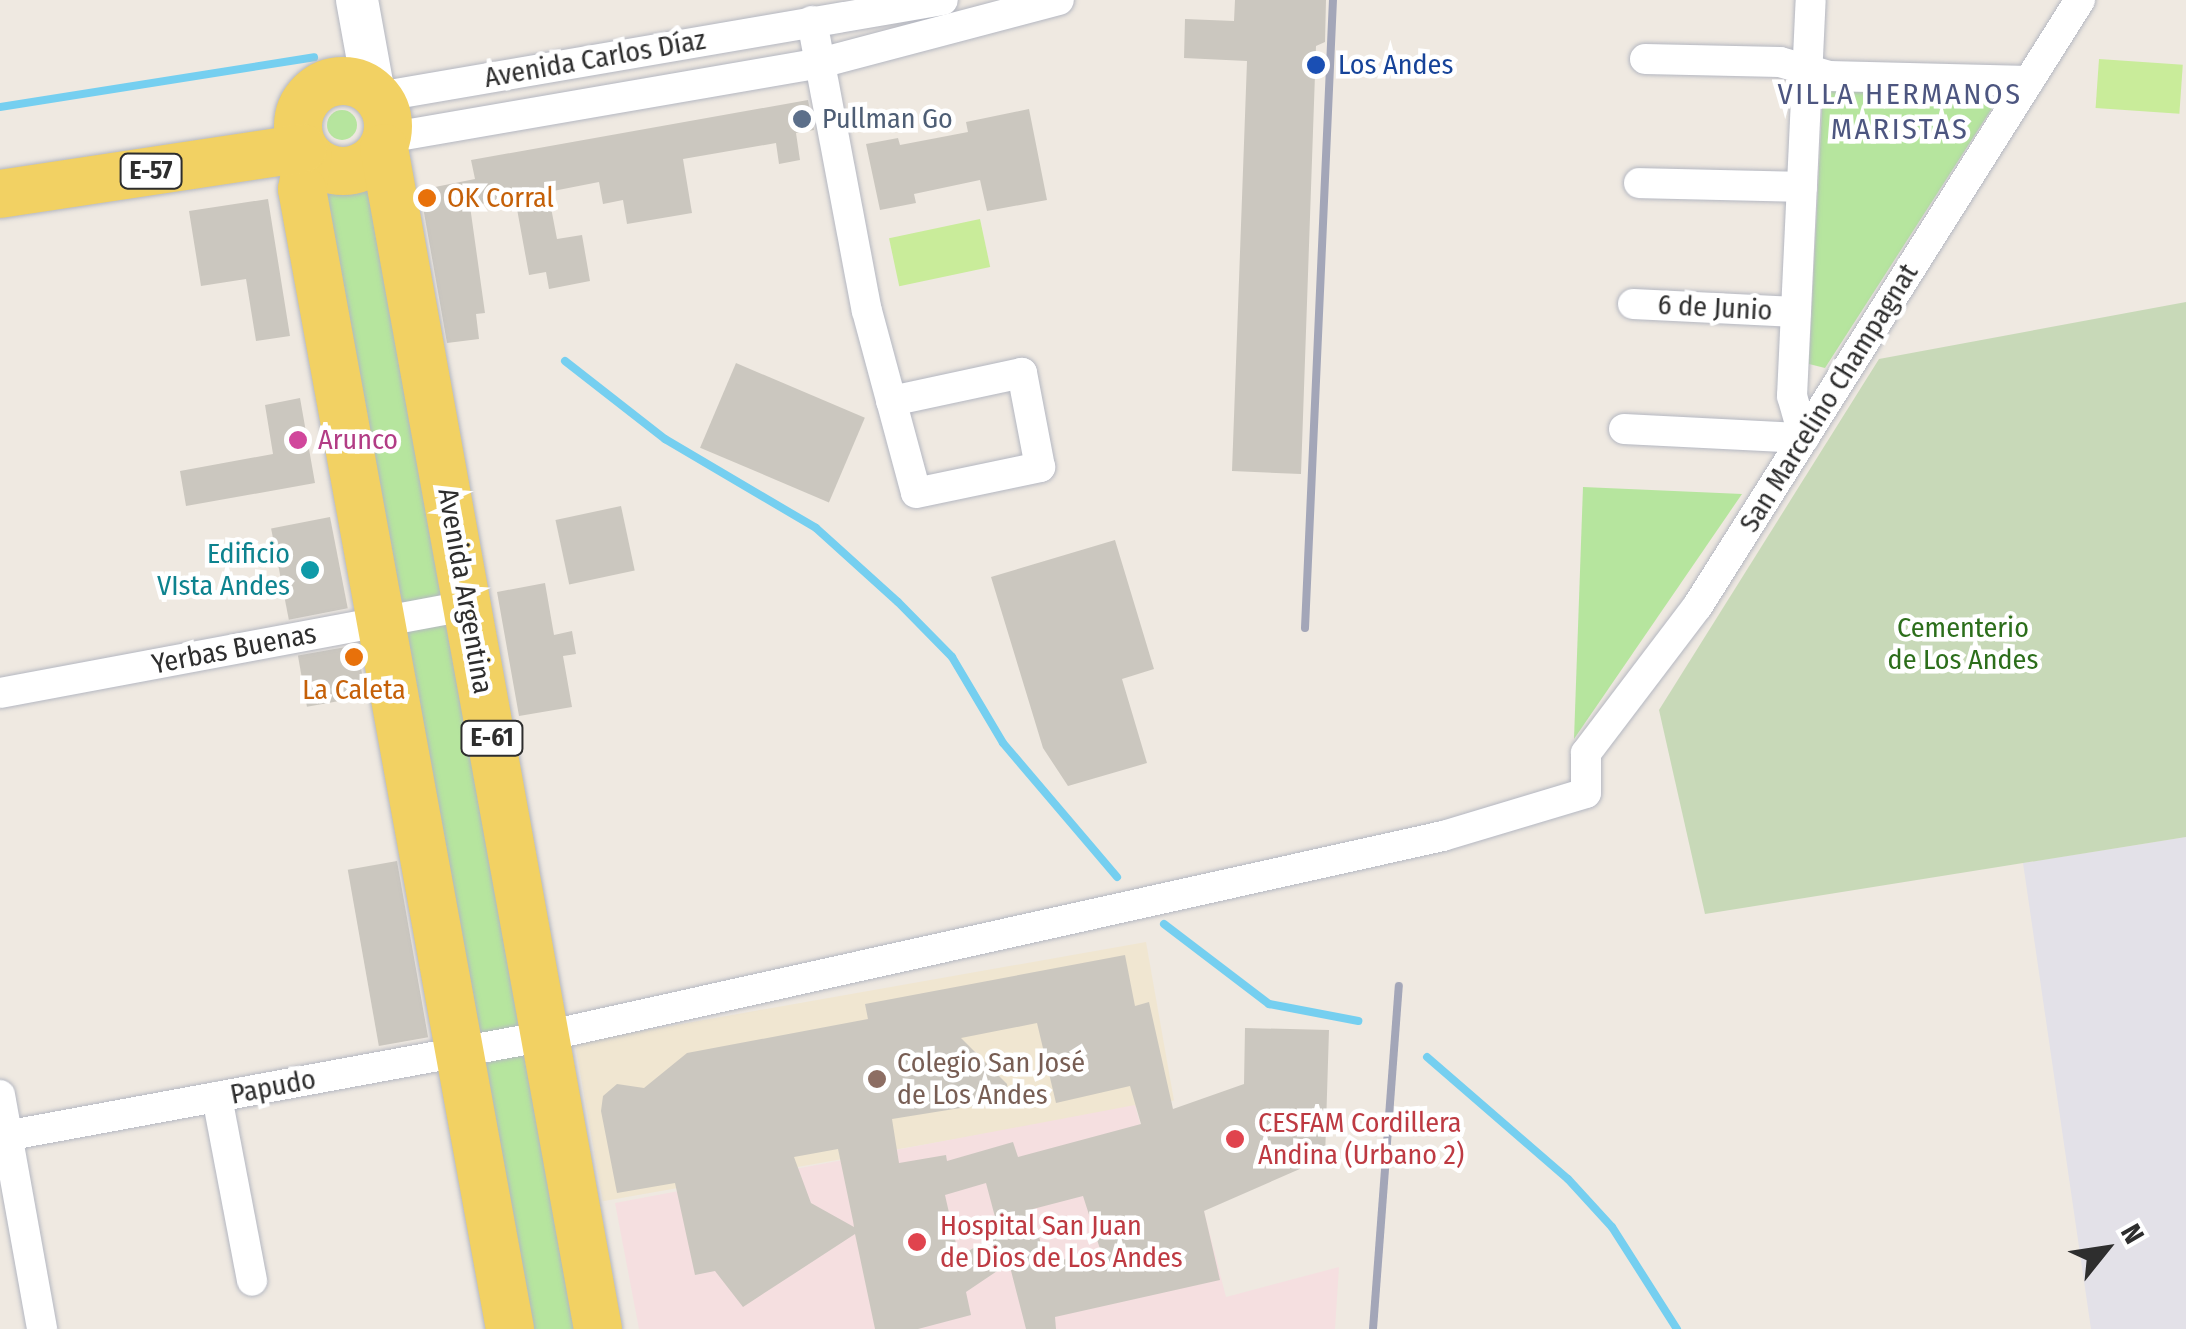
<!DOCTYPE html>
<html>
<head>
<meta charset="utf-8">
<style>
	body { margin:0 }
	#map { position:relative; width:2186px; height:1329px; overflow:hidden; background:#efe9e1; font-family:"Fira Sans Condensed",sans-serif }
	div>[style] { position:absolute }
	.industrial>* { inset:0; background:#e3e1e8 }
	.education>* { inset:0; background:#f0e6d1; transform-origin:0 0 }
	.medical>* { inset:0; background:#f5dfe0 }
	.green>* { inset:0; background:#b6e59e; transform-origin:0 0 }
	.round { border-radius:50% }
	.cemetery>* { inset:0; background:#c8d9b8 }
	.pitch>* { inset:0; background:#c9ec9a; transform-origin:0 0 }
	.stream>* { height:8px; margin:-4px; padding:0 4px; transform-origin:4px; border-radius:4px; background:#75cff0 }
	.building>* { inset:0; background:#cbc7bf; transform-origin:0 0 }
	.roads { filter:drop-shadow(0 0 2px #b4b7c1) drop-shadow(0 0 2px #b4b7c1) }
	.street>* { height:30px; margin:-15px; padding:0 15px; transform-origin:15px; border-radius:15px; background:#fff }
	.secondary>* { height:42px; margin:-21px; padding:0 21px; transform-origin:21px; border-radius:21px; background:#fff }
	.primary>* { height:48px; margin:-24px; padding:0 24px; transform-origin:24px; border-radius:24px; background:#f2d163 }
	.primary>.ring { margin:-24px; padding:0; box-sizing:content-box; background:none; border:48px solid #f2d163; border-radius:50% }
	.rail>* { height:8px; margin:-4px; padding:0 4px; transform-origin:4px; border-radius:4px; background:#a3a6b8 }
	.dots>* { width:28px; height:28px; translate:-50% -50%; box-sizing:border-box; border:5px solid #fff; border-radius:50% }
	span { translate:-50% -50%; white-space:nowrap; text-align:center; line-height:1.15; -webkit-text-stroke:9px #fff; paint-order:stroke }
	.shield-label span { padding:2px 8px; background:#fff; border:2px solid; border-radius:8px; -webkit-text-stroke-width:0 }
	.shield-label { font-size:25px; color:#2e2e2e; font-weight:700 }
	.street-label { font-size:28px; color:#2e2e2e }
	.transit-label { font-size:28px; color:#164399 }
	.left { translate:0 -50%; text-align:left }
	.service-label { font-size:28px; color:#4e5e75 }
	.food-label { font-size:28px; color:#c56008 }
	.hotel-label { font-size:28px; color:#b23c85 }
	.culture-label { font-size:28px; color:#0d838f }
	.right { translate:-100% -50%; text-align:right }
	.park-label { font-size:28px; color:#2c6e1b }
	.education-label { font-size:28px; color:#785e54 }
	.health-label { font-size:28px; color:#be3a42 }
	.neighbourhood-label { font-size:30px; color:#4d5680; letter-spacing:2.5px }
	.north { position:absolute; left:2056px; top:1199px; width:100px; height:100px; -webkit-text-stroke:8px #fff; paint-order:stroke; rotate:60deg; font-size:28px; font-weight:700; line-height:40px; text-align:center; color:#2e2e2e }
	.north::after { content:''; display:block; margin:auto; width:35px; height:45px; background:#2e2e2e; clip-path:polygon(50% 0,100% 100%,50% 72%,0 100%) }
</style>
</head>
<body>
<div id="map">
	<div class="industrial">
		<div style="clip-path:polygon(2186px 837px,2186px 1329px,2091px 1329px,2023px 863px)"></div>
	</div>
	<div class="education">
		<div style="left:1146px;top:942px;width:161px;height:580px;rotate:80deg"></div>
	</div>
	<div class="medical">
		<div style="clip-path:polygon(1135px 1105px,1166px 1216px,1204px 1211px,1226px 1297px,1339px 1267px,1335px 1329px,639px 1329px,615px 1203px)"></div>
	</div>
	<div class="green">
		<div style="clip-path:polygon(1823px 89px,1998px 99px,1825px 368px,1809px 364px)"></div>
		<div class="round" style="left:327px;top:110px;width:30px;height:30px"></div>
		<div style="left:373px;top:181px;width:1169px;height:64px;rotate:79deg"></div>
		<div style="clip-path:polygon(1583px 487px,1742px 494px,1574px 739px)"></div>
	</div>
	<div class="cemetery">
		<div style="clip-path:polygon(2186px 302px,2186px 837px,1705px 914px,1659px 710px,1879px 359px)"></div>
	</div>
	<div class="pitch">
		<div style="left:2099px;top:59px;width:84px;height:49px;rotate:4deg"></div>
		<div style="left:980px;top:219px;width:49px;height:93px;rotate:78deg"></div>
	</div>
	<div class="stream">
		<div style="left:0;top:107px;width:318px;rotate:-9deg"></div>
		<div style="left:565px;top:361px;width:127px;rotate:38deg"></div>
		<div style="left:665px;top:439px;width:175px;rotate:30.5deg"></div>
		<div style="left:816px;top:528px;width:110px;rotate:42.1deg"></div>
		<div style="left:898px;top:602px;width:77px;rotate:45.5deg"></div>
		<div style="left:952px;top:657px;width:100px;rotate:59.3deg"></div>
		<div style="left:1003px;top:743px;width:176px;rotate:49.6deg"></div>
		<div style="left:1164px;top:924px;width:132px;rotate:37.3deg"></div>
		<div style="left:1269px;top:1004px;width:91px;rotate:10.8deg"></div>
		<div style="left:1427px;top:1057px;width:186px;rotate:40.9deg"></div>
		<div style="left:1568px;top:1179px;width:65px;rotate:47.5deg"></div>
		<div style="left:1612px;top:1227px;width:121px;rotate:57.5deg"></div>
	</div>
	<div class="building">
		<div style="clip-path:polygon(1235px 0,1326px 0,1325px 42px,1316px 46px,1301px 474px,1232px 471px,1247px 61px,1184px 58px,1185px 19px,1234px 21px)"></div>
		<div style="clip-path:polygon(808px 100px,814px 130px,796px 133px,800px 160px,779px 164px,776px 143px,683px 159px,692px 213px,627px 224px,623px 200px,603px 204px,599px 182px,548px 192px,557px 239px,582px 235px,590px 281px,549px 289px,546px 272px,529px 275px,515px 198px,470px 206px,485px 313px,476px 314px,479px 339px,447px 343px,420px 190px,475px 179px,471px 160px)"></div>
		<div style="clip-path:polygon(1029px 109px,1047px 200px,987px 211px,980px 180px,914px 194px,916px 203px,880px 210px,866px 144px,898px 138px,900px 145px,968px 132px,966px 122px)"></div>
		<div style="clip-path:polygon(268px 199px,290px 336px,256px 341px,246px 279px,201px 286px,189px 211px)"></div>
		<div style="left:736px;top:363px;width:140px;height:92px;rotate:23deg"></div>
		<div style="clip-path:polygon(300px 398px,315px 483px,186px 506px,180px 471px,273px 454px,265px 405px)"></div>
		<div style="left:621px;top:506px;width:66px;height:67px;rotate:78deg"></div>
		<div style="left:330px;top:517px;width:93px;height:60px;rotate:79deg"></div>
		<div style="clip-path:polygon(1115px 540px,1154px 669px,1122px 679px,1147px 763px,1068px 786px,1043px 748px,991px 577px)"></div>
		<div style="clip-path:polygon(545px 583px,554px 635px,572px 631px,576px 654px,563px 656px,572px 707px,519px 716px,497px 592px)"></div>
		<div style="left:357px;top:645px;width:52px;height:60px;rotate:80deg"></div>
		<div style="left:397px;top:861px;width:179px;height:50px;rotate:80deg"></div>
		<div style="clip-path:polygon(evenodd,1125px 955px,1135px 1006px,1149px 1002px,1173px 1109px,1244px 1084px,1245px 1028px,1329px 1030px,1325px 1158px,1204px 1211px,1220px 1280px,1055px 1317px,1056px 1329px,1026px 1329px,1009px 1263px,966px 1292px,971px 1315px,918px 1329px,875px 1329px,855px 1234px,743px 1307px,715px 1271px,695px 1275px,675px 1183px,617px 1193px,601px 1111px,603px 1096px,617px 1084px,644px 1088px,687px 1053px,868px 1019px,865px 1004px,1125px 955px,1037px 1023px,1056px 1103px,1130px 1086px,1141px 1124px,1018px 1157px,1013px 1142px,947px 1161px,946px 1155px,899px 1163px,892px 1119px,1010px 1100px,1007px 1084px,961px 1038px,1037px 1023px,1125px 955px,838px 1149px,853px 1221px,854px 1227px,811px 1203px,794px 1157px,838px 1149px,1125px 955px,986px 1183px,999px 1232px,959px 1257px,945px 1195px,986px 1183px,1125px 955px,1083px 1196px,1101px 1252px,1045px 1263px,1033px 1209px,1083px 1196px)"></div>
	</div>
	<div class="roads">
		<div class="street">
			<div style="left:812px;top:21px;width:295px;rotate:79.3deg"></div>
			<div style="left:867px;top:311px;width:188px;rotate:74.9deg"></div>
			<div style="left:916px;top:493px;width:127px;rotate:-11.8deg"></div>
			<div style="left:1040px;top:467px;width:96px;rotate:-100.8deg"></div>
			<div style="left:1022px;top:373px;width:134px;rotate:167.9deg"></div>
			<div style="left:1645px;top:59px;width:135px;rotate:1.3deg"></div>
			<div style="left:1780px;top:62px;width:51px;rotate:15.9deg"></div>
			<div style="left:1829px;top:76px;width:200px;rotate:1.4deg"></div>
			<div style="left:378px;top:97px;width:573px;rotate:-9.74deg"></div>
			<div style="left:387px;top:138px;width:439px;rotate:-9.8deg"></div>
			<div style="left:820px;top:63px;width:247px;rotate:-14.8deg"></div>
			<div style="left:1639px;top:183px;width:163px;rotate:1.4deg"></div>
			<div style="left:1633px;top:304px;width:163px;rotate:2.8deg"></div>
			<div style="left:1624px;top:429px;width:180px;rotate:2.9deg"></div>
			<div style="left:1804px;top:438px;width:44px;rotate:-105.9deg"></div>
			<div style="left:1792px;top:396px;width:396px;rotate:-87.3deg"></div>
			<div style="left:0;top:693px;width:476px;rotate:-10.6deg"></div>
			<div style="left:0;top:1095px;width:238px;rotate:79.8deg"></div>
			<div style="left:217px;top:1097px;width:187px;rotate:79.2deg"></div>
			<div style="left:0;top:1137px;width:555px;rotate:-10.48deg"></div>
			<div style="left:546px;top:1036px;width:919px;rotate:-12.57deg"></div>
			<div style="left:1443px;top:836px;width:149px;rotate:-16.7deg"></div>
			<div style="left:1586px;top:793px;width:40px;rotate:-90deg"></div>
			<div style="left:1586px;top:753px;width:183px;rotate:-52.8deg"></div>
			<div style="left:1697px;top:607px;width:718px;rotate:-57.75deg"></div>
		</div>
		<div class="secondary">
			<div style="left:357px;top:0;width:96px;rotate:79.7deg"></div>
		</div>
		<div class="primary">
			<div class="ring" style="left:298px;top:81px;width:42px;height:42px"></div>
			<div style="left:384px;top:148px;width:1200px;rotate:79.73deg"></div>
			<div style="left:308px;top:156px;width:34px;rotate:100deg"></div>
			<div style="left:302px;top:189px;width:1159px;rotate:79.66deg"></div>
			<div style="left:0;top:194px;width:306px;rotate:-8.6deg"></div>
		</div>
	</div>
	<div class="rail">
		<div style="left:1305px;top:628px;width:629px;rotate:-87.45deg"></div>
		<div style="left:1373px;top:1329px;width:344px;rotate:-85.7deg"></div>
	</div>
	<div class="dots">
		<div style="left:1316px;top:65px;background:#1a4fb4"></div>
		<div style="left:802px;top:119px;background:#5c6f8a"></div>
		<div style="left:427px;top:198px;background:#e8710a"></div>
		<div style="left:298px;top:440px;background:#d1479c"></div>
		<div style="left:310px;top:570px;background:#0f9aa8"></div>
		<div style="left:354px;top:657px;background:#e8710a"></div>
		<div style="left:877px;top:1079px;background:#8d6e63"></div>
		<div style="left:1235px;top:1139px;background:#e0444e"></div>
		<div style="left:917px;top:1242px;background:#e0444e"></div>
	</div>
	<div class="shield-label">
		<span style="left:151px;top:171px">E-57</span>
		<span style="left:492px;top:738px">E-61</span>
	</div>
	<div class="street-label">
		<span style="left:595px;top:59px;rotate:-10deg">Avenida Carlos Díaz</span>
		<span style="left:1715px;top:308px;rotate:3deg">6 de Junio</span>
		<span style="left:1829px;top:398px;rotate:-58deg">San Marcelino Champagnat</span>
		<span style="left:465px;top:591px;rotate:80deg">Avenida Argentina</span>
		<span style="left:234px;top:649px;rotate:-11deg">Yerbas Buenas</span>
		<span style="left:273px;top:1087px;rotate:-11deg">Papudo</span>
	</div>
	<div class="transit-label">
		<span class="left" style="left:1338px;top:65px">Los Andes</span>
	</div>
	<div class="service-label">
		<span class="left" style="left:822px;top:119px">Pullman Go</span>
	</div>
	<div class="food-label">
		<span class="left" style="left:447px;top:198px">OK Corral</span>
		<span style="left:354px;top:690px">La Caleta</span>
	</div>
	<div class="hotel-label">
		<span class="left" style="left:318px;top:440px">Arunco</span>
	</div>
	<div class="culture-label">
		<span class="right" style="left:290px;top:570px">Edificio<br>VIsta Andes</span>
	</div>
	<div class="park-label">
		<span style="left:1963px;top:644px">Cementerio<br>de Los Andes</span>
	</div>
	<div class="education-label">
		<span class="left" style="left:897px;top:1079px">Colegio San José<br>de Los Andes</span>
	</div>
	<div class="health-label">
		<span class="left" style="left:1258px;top:1139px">CESFAM Cordillera<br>Andina (Urbano 2)</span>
		<span class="left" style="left:940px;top:1242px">Hospital San Juan<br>de Dios de Los Andes</span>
	</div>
	<div class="neighbourhood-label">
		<span style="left:1900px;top:111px">VILLA HERMANOS<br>MARISTAS</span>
	</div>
	<div class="north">N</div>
</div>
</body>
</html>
